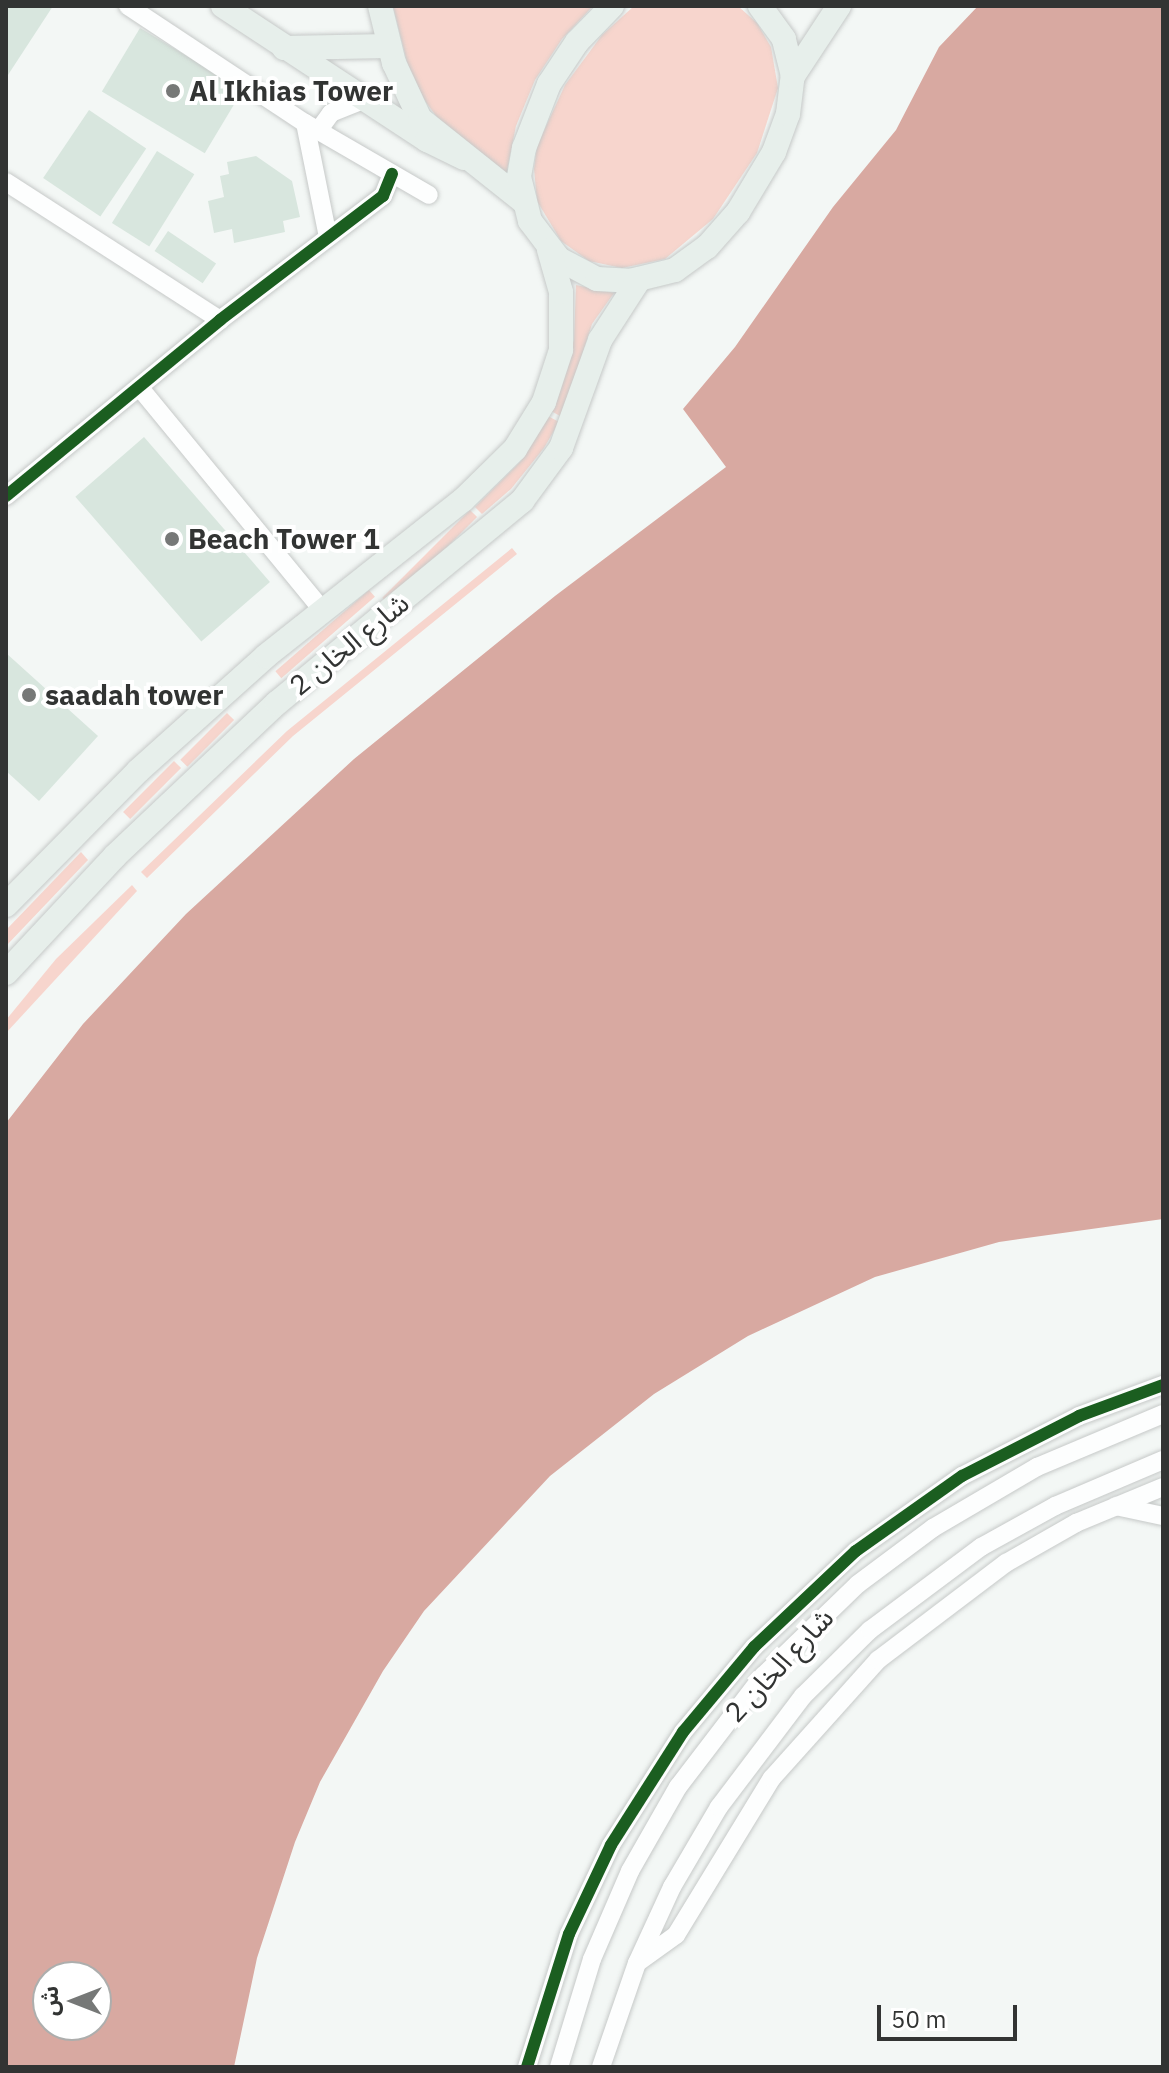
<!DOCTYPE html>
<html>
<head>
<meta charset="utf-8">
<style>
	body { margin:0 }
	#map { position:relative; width:1169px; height:2073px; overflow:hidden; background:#f3f7f5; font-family:"IBM Plex Sans","Noto Sans Arabic",sans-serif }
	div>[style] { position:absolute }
	.green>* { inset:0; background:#f7d5cd; transform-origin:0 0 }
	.water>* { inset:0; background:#d8a9a1 }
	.building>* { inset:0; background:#d8e6de; transform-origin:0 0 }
	.roads { filter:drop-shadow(0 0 2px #c6c9c8) drop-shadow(0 0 2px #c6c9c8) }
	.minor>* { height:18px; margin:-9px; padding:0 9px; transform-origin:9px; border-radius:9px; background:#fdfefe }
	.major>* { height:24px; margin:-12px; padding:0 12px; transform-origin:12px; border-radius:12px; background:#e7efeb }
	.cycleway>* { height:12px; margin:-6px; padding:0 6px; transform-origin:6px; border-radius:6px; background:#1b5e20 }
	.dots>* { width:22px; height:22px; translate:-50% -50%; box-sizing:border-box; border:4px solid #fff; border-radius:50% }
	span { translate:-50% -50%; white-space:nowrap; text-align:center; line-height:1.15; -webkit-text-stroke:8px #fff; paint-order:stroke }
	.poi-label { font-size:28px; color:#323433; font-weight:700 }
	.left { translate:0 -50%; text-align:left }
	.street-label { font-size:28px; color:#323433 }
	.frame { position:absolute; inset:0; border:8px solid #323433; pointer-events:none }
	.north { position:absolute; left:32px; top:1961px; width:80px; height:80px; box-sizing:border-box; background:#fff; border:2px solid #adaead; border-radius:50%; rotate:270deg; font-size:22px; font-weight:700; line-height:32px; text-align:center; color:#323433 }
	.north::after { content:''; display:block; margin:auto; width:28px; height:36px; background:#767877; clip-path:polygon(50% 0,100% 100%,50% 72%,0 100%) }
	.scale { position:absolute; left:877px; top:2005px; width:140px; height:36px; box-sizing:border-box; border:4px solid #323433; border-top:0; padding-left:10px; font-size:24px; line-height:28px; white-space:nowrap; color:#323433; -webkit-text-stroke:6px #fff; paint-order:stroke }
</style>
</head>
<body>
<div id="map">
	<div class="green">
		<div style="clip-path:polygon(393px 6px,593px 6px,562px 39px,535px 80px,516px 126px,506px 175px,439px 120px,425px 101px,408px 66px)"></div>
		<div style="clip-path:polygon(634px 6px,738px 6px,757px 23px,771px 47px,778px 88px,757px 153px,713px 219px,665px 259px,622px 268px,589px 261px,561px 241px,537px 201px,534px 169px,537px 146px,565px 85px,602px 35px)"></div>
		<div style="clip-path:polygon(576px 285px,614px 293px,592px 324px,562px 417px,551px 411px,574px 340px)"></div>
		<div style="clip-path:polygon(548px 416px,559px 422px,544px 448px,511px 489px,482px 514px,475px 507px,521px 461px)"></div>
		<div style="left:470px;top:510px;width:10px;height:124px;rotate:45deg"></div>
		<div style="clip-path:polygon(512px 548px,517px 554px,293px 736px,147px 878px,141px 872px,287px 731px)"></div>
		<div style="left:369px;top:590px;width:9px;height:124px;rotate:49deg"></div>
		<div style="left:227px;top:713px;width:10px;height:66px;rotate:45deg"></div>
		<div style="left:174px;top:761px;width:10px;height:72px;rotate:45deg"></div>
		<div style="clip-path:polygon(81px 852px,88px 860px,6px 946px,6px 930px)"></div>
		<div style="clip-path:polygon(132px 885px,137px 891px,6px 1033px,6px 1020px,56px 959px)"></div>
	</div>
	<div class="water">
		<div style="clip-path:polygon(evenodd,978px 6px,1163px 6px,1163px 1219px,999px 1242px,875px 1277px,748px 1336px,654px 1394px,550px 1476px,424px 1611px,383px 1671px,320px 1782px,295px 1842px,257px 1958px,234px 2067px,6px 2067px,6px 1123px,83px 1024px,186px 914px,354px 759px,555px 596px,726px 467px,683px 409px,735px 347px,833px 207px,896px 130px,939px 47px,978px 6px,48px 1977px,96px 1977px,96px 2025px,48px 2025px,48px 1977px)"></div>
	</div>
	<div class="building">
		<div style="clip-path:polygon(6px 6px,53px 6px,6px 78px)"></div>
		<div style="left:140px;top:28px;width:120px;height:74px;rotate:31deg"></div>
		<div style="left:89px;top:110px;width:69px;height:82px;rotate:34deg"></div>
		<div style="left:157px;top:151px;width:44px;height:85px;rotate:32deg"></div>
		<div style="clip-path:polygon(256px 156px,292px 181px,300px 217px,283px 221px,285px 232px,234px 243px,232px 229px,214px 233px,208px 201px,224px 197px,220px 176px,229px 174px,227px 162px)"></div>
		<div style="left:168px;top:231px;width:58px;height:24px;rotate:34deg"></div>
		<div style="left:144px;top:437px;width:192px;height:91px;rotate:49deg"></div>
		<div style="clip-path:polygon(6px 653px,98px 736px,39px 801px,6px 771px)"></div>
	</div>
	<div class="roads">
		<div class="minor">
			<div style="left:128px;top:6px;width:212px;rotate:33.5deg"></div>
			<div style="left:305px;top:123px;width:143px;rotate:30.1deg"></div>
			<div style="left:305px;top:123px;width:116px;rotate:78.6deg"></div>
			<div style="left:318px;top:131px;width:22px;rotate:-54deg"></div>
			<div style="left:331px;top:113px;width:35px;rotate:-22deg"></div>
			<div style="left:6px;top:182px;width:255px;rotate:32.8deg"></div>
			<div style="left:140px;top:388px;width:285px;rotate:50.6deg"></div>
			<div style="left:6px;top:496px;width:277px;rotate:-39.4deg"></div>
			<div style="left:220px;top:320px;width:205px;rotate:-37.3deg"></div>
			<div style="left:383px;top:196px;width:24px;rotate:-68deg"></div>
			<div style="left:1116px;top:1506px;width:48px;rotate:12deg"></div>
			<div style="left:637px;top:1963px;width:48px;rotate:-35.7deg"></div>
			<div style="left:676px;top:1935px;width:184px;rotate:-58.6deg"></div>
			<div style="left:772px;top:1778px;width:159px;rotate:-48.1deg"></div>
			<div style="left:878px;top:1660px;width:161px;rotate:-37.2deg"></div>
			<div style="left:1006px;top:1563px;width:81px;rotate:-29.7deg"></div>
			<div style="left:1076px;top:1523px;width:94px;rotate:-22.5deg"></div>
			<div style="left:527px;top:2067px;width:139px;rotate:-72.5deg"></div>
			<div style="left:569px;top:1934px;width:98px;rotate:-64.7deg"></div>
			<div style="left:611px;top:1845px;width:134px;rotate:-57.5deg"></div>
			<div style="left:683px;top:1732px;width:111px;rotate:-50.1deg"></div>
			<div style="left:754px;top:1647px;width:140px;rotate:-43.3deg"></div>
			<div style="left:856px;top:1551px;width:130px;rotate:-35.3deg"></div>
			<div style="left:962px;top:1476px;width:131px;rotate:-27.1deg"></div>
			<div style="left:1079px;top:1416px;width:90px;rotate:-20.3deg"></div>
			<div style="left:559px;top:2067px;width:113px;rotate:-73deg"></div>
			<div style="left:592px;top:1959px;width:96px;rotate:-66.6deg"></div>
			<div style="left:630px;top:1871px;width:97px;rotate:-60.3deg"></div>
			<div style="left:678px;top:1787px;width:140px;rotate:-52.6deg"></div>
			<div style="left:763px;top:1676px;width:132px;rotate:-44.1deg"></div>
			<div style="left:858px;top:1584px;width:94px;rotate:-36.7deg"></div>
			<div style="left:933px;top:1528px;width:121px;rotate:-30.4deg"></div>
			<div style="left:1037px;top:1467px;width:137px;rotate:-22.8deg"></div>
			<div style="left:601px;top:2067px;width:110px;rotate:-70.9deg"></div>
			<div style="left:637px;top:1963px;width:84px;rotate:-65.3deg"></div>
			<div style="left:672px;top:1887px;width:93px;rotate:-59.6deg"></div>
			<div style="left:719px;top:1807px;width:139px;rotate:-52.9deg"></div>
			<div style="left:803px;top:1696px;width:94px;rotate:-44.6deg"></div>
			<div style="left:870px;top:1630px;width:139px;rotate:-36.8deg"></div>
			<div style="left:981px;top:1547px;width:85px;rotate:-29deg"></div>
			<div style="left:1055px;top:1506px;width:117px;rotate:-23.1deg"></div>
		</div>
		<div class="major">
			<div style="left:223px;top:6px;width:244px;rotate:33.3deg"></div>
			<div style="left:427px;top:140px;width:41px;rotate:25.9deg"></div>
			<div style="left:380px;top:6px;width:59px;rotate:76.2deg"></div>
			<div style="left:394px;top:63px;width:62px;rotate:65.1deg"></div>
			<div style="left:420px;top:119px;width:133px;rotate:38.6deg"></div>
			<div style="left:612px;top:6px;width:50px;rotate:134.2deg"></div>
			<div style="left:577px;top:42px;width:50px;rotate:123.7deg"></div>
			<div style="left:549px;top:84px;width:69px;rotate:111.3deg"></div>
			<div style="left:524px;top:148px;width:29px;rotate:100deg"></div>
			<div style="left:519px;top:177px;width:45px;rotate:76deg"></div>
			<div style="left:530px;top:221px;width:48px;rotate:52.7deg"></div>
			<div style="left:559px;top:259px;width:43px;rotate:27.8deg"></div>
			<div style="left:597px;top:279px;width:33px;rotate:3deg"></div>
			<div style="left:630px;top:281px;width:46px;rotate:-13.7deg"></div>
			<div style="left:675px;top:270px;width:39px;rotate:-36deg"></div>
			<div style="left:707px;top:247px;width:47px;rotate:-48.5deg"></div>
			<div style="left:738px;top:212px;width:70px;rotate:-59deg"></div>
			<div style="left:774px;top:152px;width:40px;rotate:-69.8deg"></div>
			<div style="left:788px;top:114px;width:38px;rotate:-83deg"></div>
			<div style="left:793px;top:76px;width:38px;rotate:-104deg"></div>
			<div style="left:784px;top:39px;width:41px;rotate:-126deg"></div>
			<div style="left:284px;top:48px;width:105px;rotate:-1.1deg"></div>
			<div style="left:793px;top:76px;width:84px;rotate:-56.7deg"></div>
			<div style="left:6px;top:905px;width:188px;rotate:-45.4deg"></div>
			<div style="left:138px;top:771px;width:172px;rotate:-41.9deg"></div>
			<div style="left:266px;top:656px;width:251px;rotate:-38.4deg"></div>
			<div style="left:463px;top:500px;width:73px;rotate:-44.4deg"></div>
			<div style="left:515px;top:449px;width:55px;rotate:-58.3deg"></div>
			<div style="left:544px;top:402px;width:55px;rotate:-71.9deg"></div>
			<div style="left:561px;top:350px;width:58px;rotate:-90deg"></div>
			<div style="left:561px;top:292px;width:44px;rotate:-105.9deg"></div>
			<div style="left:6px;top:973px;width:160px;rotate:-47deg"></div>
			<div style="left:115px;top:856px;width:223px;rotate:-43.4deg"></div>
			<div style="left:277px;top:703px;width:318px;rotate:-39.5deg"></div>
			<div style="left:522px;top:501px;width:66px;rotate:-53.7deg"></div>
			<div style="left:561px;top:448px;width:115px;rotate:-70.1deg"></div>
			<div style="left:600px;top:340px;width:70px;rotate:-57.2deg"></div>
		</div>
	</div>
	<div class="cycleway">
		<div style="left:6px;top:496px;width:277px;rotate:-39.4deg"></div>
		<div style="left:220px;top:320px;width:205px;rotate:-37.3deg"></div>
		<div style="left:383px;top:196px;width:24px;rotate:-68deg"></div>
		<div style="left:527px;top:2067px;width:139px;rotate:-72.5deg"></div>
		<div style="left:569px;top:1934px;width:98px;rotate:-64.7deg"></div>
		<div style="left:611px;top:1845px;width:134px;rotate:-57.5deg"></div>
		<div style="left:683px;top:1732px;width:111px;rotate:-50.1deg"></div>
		<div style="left:754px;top:1647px;width:140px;rotate:-43.3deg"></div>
		<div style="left:856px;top:1551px;width:130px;rotate:-35.3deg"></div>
		<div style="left:962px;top:1476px;width:131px;rotate:-27.1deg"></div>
		<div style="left:1079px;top:1416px;width:90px;rotate:-20.3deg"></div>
	</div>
	<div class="dots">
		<div style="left:173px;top:91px;background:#767877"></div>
		<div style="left:172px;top:539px;background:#767877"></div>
		<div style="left:29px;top:695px;background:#767877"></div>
	</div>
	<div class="poi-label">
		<span class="left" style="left:189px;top:91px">Al Ikhias Tower</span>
		<span class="left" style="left:188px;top:539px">Beach Tower 1</span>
		<span class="left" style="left:45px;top:695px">saadah tower</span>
	</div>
	<div class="street-label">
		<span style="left:349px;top:644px;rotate:-39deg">شارع الخان 2</span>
		<span style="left:779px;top:1665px;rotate:-47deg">شارع الخان 2</span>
	</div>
	<div class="frame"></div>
	<div class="north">ش</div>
	<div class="scale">50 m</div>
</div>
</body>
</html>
